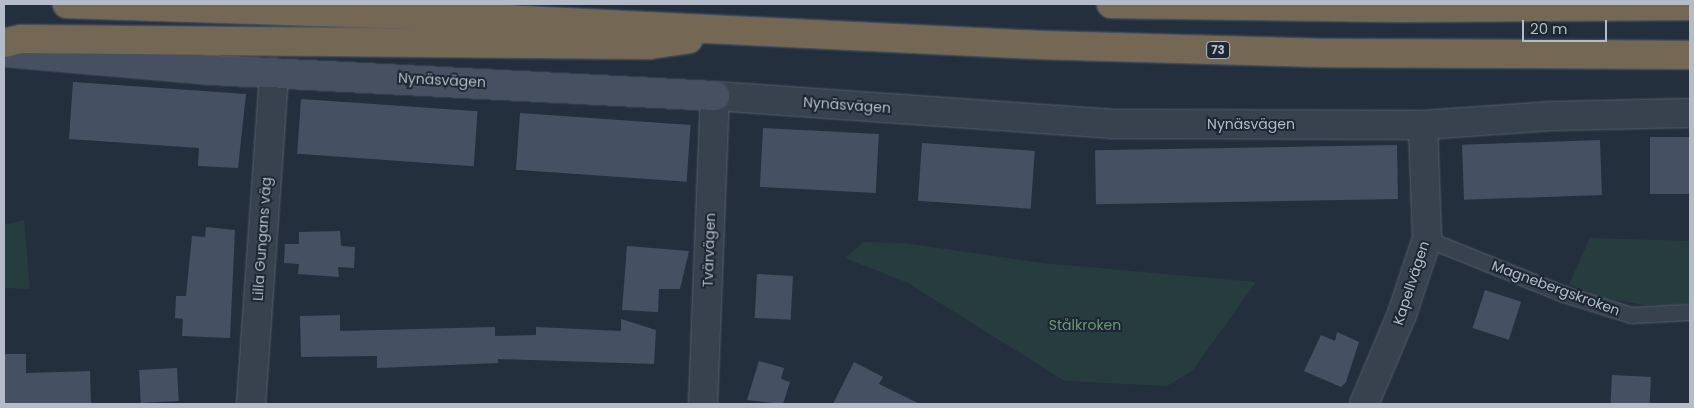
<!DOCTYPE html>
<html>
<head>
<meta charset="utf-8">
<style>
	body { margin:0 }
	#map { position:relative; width:1694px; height:408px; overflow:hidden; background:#242f3e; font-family:Poppins,sans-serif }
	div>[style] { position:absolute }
	.green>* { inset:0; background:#263c3f }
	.building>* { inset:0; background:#455162; transform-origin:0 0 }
	.roads { filter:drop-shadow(0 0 1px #565f6c) drop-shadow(0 0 1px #565f6c) }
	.lane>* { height:15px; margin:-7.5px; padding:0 7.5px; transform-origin:7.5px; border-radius:7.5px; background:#38414e }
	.street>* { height:28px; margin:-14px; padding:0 14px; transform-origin:14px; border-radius:14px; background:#38414e }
	.secondary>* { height:28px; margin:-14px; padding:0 14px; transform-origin:14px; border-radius:14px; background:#465061 }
	.highway>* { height:28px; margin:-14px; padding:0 14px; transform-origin:14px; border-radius:14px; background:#746855 }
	span { translate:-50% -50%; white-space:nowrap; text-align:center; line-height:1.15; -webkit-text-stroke:4px #1d2633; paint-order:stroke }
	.shield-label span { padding:1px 4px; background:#1d2633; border:1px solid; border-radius:4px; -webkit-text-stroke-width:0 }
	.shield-label { font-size:12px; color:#b4bcc9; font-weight:700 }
	.street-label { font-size:14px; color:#b4bcc9 }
	.park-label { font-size:14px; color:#6b9a76 }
	.frame { position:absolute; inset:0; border:5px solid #b4bcc9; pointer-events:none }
	.scale { position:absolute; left:1522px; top:20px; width:85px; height:22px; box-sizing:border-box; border:2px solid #b4bcc9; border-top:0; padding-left:6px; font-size:15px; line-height:18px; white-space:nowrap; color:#b4bcc9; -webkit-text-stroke:4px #1d2633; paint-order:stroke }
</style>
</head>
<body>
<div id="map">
	<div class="green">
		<div style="clip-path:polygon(24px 220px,30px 289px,4px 288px,4px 225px)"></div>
		<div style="clip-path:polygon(1590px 238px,1690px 241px,1690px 304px,1645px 305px,1598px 297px,1569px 284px)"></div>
		<div style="clip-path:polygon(863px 242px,904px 243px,1042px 263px,1256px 282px,1193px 370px,1167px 386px,1065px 381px,908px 283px,845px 258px)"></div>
	</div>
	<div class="building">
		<div style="clip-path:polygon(73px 82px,246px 94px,238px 168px,198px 166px,199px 148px,69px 139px)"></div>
		<div style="left:301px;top:99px;width:177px;height:55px;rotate:4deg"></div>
		<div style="left:520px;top:113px;width:171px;height:57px;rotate:4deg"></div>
		<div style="left:763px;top:128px;width:116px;height:59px;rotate:3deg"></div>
		<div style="left:1690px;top:137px;width:57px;height:40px;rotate:90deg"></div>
		<div style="left:1600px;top:140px;width:55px;height:138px;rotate:88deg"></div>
		<div style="left:922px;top:143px;width:113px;height:58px;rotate:4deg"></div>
		<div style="left:1397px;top:145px;width:54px;height:302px;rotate:89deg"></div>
		<div style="clip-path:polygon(206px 227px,235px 230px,230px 338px,182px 336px,183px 319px,175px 318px,176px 296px,186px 296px,192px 236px,205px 237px)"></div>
		<div style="clip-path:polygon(340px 231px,341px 246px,355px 247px,354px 268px,338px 267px,339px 277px,298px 274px,299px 264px,284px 263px,285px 244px,299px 244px,299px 232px)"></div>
		<div style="clip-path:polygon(627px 246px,689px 251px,680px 289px,659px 289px,658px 312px,622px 310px)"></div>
		<div style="left:757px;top:274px;width:36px;height:44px;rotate:3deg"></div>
		<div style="left:1485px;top:290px;width:38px;height:40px;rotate:18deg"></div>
		<div style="clip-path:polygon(340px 315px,340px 331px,495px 327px,495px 336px,536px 335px,536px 327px,621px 331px,621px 319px,656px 330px,654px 364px,498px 359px,498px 363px,377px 368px,377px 356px,301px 357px,300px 316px)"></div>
		<div style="clip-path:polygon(1337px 332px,1359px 342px,1346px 382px,1341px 387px,1304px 371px,1321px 335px,1335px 341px)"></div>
		<div style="clip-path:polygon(4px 354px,26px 354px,26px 373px,90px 371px,91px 404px,4px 404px)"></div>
		<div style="clip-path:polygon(759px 361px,784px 368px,781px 379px,790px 382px,783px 404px,747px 400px)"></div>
		<div style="clip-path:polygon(854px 362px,883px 377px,879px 384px,920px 404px,833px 404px)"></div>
		<div style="left:177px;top:368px;width:33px;height:38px;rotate:87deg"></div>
		<div style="left:1612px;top:375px;width:39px;height:29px;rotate:3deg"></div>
	</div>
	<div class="roads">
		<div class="lane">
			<div style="left:1427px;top:239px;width:148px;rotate:21.9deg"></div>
			<div style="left:1564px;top:294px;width:70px;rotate:17.4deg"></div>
			<div style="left:1631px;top:315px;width:59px;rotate:-2.9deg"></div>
		</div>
		<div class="street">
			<div style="left:251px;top:404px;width:332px;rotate:-86deg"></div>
			<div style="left:703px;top:404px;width:308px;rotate:-87.8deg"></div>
			<div style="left:715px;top:96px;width:397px;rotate:4deg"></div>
			<div style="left:1111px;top:124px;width:312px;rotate:0.2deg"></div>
			<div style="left:1423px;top:125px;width:130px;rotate:-4deg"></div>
			<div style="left:1553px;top:116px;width:137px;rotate:-1.3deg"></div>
			<div style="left:1364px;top:404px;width:98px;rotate:-67.1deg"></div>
			<div style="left:1402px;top:314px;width:79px;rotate:-71.6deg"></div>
			<div style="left:1427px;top:239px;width:114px;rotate:-92deg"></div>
		</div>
		<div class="secondary">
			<div style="left:4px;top:52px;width:207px;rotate:5deg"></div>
			<div style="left:210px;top:70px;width:506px;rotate:2.95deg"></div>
		</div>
		<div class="highway">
			<div style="left:67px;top:4px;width:353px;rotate:1.8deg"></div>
			<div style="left:420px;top:15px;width:621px;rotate:2.77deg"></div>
			<div style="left:1040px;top:45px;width:283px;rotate:1.6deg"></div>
			<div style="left:1323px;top:53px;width:367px;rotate:0.3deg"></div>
			<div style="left:1111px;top:4px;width:290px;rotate:0.8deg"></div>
			<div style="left:1401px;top:8px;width:289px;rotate:-0.4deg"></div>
			<div style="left:4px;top:43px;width:17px;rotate:-13deg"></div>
			<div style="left:21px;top:39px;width:628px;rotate:0.55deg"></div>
			<div style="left:649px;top:45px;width:40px;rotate:-8.5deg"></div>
		</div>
	</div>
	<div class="shield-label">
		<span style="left:1218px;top:50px">73</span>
	</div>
	<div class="street-label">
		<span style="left:442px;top:80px;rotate:3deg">Nynäsvägen</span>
		<span style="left:847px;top:105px;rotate:4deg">Nynäsvägen</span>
		<span style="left:1251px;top:124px">Nynäsvägen</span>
		<span style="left:262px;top:239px;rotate:-86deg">Lilla Gungans väg</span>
		<span style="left:709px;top:250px;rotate:-88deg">Tvärvägen</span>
		<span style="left:1411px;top:283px;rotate:-72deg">Kapellvägen</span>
		<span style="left:1556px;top:288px;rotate:20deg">Magnebergskroken</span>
	</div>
	<div class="park-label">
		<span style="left:1085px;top:325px">Stålkroken</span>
	</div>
	<div class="frame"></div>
	<div class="scale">20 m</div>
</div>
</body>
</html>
